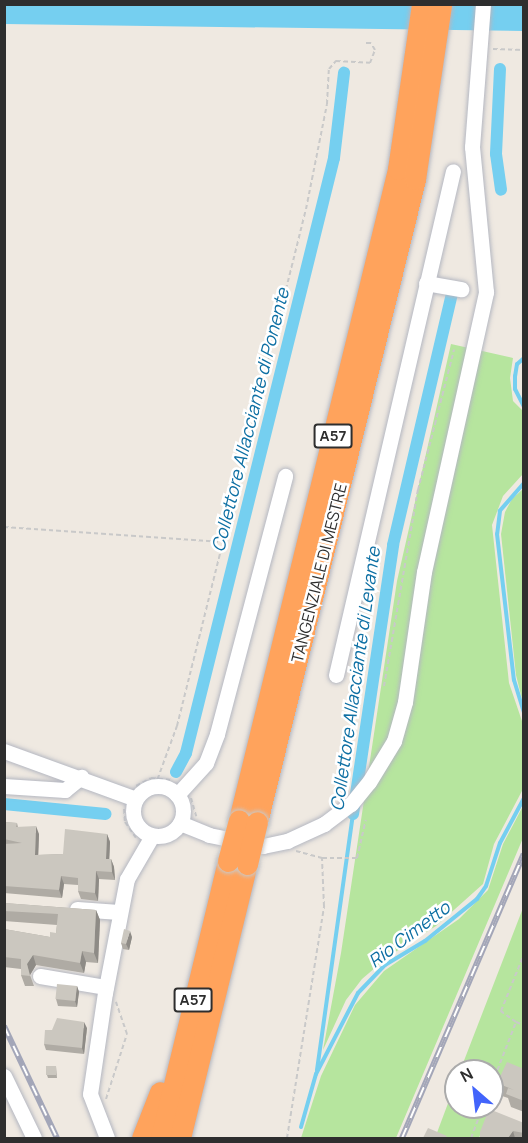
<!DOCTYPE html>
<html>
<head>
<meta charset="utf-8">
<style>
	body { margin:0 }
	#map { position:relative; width:528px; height:1143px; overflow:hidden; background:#efe9e1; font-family:Manrope,sans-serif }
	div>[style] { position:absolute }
	.green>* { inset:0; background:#b6e59e }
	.water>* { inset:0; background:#75cff0 }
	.stream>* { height:4px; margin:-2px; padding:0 2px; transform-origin:2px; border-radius:2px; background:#75cff0 }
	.canal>* { height:12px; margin:-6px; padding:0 6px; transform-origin:6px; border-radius:6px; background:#75cff0 }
	.path>* { height:2px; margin-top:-1px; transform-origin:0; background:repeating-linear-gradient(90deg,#c9c9c9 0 4.5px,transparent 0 7.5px) }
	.roads { filter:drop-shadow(0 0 2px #b4b7c1) drop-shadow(0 0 2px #b4b7c1) }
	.minor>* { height:15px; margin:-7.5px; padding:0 7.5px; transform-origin:7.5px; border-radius:7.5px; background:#fff }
	.minor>.ring { margin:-7.5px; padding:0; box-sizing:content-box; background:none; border:15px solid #fff; border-radius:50% }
	.highway>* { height:21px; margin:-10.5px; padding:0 10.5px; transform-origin:10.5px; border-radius:10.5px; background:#ffa35c }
	.rail>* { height:6px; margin-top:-3px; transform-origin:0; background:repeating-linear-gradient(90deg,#fff 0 11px,#a3a6b8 0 22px); box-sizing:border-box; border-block:2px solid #a3a6b8 }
	.bridges { filter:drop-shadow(0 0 2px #c9c9c9) drop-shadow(0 0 2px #c9c9c9) }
	.highway-bridge>* { height:21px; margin:-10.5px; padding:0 10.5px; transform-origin:10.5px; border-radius:10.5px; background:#ffa35c }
	.wall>* { inset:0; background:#afaba4 }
	.shaded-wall>* { inset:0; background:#8e8b86 }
	.building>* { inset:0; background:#cbc7bf; transform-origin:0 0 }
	span { translate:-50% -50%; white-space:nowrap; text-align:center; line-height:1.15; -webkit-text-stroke:5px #fff; paint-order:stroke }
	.shield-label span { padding:2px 4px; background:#fff; border:2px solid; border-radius:4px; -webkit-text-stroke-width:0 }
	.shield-label { font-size:15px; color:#2e2e2e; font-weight:700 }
	.street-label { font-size:16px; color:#2e2e2e }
	.water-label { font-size:18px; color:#0d6fa3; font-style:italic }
	.frame { position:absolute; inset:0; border:6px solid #2e2e2e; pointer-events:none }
	.north { position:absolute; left:444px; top:1059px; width:60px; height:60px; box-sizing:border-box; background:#fff; border:2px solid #ababab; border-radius:50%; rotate:332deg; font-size:16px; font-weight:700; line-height:24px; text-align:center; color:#2e2e2e }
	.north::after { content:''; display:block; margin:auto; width:21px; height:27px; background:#4264fb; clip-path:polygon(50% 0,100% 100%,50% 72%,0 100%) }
</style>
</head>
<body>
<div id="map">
	<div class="green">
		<div style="clip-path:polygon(451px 344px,513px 358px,510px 378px,513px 401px,523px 411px,523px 474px,503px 496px,492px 525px,509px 683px,523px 724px,523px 789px,494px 844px,483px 884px,436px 926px,389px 956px,362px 979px,346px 1000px,323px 1050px,341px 953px,397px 581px)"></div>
		<div style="clip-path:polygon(523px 489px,523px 703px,516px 675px,501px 534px,505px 512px,512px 499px)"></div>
		<div style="clip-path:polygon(523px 806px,523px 838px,396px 1138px,301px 1138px,321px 1076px,355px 1005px,384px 971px,459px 919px,488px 890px,503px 844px)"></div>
		<div style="clip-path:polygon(523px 908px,523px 1070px,509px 1064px,492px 1105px,492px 1071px,460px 1071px)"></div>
		<div style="clip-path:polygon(456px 1082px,456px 1107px,491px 1107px,479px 1138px,435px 1138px)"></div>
	</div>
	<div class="water">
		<div style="clip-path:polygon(5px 4px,524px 5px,523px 31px,5px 24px)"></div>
	</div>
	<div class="stream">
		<div style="left:524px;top:358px;width:9px;rotate:139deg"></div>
		<div style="left:517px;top:364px;width:12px;rotate:99deg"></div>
		<div style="left:515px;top:376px;width:13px;rotate:90deg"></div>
		<div style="left:515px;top:389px;width:20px;rotate:63deg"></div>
		<div style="left:524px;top:483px;width:37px;rotate:131deg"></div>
		<div style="left:500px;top:511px;width:23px;rotate:97deg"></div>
		<div style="left:497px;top:534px;width:147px;rotate:83.4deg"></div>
		<div style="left:514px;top:680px;width:34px;rotate:73deg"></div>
		<div style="left:317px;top:1070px;width:259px;rotate:-82deg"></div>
		<div style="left:301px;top:1127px;width:55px;rotate:-74.2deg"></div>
		<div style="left:316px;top:1074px;width:91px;rotate:-62.6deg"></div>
		<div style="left:358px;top:993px;width:39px;rotate:-46deg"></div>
		<div style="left:385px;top:965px;width:47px;rotate:-31deg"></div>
		<div style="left:425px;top:941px;width:67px;rotate:-38.9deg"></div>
		<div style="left:477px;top:899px;width:16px;rotate:-55deg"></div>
		<div style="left:486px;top:886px;width:45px;rotate:-72deg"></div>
		<div style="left:500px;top:843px;width:51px;rotate:-61.9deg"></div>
	</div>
	<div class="canal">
		<div style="left:500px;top:69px;width:85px;rotate:92.7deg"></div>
		<div style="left:496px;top:154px;width:36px;rotate:82deg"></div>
		<div style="left:176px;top:772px;width:21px;rotate:-62deg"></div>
		<div style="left:186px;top:753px;width:613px;rotate:-76.03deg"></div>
		<div style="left:334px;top:158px;width:86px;rotate:-83.3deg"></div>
		<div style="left:4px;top:804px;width:102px;rotate:5.6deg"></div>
		<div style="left:353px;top:814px;width:272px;rotate:-81.5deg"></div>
		<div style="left:393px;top:545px;width:259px;rotate:-76.8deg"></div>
	</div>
	<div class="path">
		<div style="left:493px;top:49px;width:31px;rotate:2deg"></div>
		<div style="left:4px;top:527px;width:219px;rotate:3.9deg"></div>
		<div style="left:384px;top:686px;width:199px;rotate:-80.2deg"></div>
		<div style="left:418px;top:490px;width:145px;rotate:-75.6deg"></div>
		<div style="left:136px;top:786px;width:17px;rotate:-28deg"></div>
		<div style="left:151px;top:778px;width:22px;rotate:5deg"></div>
		<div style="left:155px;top:786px;width:64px;rotate:-69.9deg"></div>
		<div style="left:177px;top:726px;width:533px;rotate:-75.99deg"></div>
		<div style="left:306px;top:209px;width:107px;rotate:-78.7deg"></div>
		<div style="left:327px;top:104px;width:35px;rotate:-87deg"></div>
		<div style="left:329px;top:69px;width:11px;rotate:-49deg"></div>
		<div style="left:336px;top:61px;width:34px;rotate:3deg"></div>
		<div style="left:370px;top:63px;width:14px;rotate:-69deg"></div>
		<div style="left:375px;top:50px;width:8px;rotate:-120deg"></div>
		<div style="left:371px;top:43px;width:8px;rotate:180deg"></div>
		<div style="left:191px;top:798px;width:19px;rotate:74deg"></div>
		<div style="left:124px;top:809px;width:13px;rotate:86deg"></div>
		<div style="left:125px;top:822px;width:19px;rotate:55deg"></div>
		<div style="left:296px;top:851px;width:27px;rotate:15deg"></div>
		<div style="left:322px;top:858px;width:35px"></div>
		<div style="left:357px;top:858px;width:39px;rotate:-77deg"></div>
		<div style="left:516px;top:1022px;width:9px;rotate:21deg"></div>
		<div style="left:492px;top:1084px;width:66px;rotate:-68.8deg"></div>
		<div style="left:516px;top:1022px;width:19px;rotate:-144deg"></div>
		<div style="left:501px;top:1011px;width:61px;rotate:-68deg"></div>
		<div style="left:106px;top:1099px;width:68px;rotate:-72.1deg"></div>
		<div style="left:127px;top:1034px;width:34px;rotate:-109deg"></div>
		<div style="left:287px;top:1138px;width:235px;rotate:-80.9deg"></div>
		<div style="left:324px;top:906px;width:48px;rotate:-92.4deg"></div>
		<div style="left:471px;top:1138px;width:33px;rotate:-69deg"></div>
	</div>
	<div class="roads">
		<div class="minor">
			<div style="left:426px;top:283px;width:36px;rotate:10deg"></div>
			<div style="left:336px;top:675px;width:517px;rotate:-76.93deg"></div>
			<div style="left:4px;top:751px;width:140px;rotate:20deg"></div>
			<div class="ring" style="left:133px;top:786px;width:35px;height:35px"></div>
			<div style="left:4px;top:786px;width:61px;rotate:3.8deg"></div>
			<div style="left:65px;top:790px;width:21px;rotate:-39deg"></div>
			<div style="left:177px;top:795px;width:43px;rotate:-47.8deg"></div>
			<div style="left:206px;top:763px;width:31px;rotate:-69deg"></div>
			<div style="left:217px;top:734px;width:267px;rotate:-75.2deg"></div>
			<div style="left:180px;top:823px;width:31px;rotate:22deg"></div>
			<div style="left:209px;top:835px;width:55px;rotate:11.5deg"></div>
			<div style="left:263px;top:846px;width:25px;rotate:-12deg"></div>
			<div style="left:287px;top:841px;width:41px;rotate:-24.7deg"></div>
			<div style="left:324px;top:824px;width:34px;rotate:-37deg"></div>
			<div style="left:351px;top:804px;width:28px;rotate:-51deg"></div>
			<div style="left:369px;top:782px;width:48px;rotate:-58.6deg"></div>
			<div style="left:394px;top:741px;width:41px;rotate:-74.2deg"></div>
			<div style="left:405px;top:702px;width:131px;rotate:-81.7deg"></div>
			<div style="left:424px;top:572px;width:287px;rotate:-77.5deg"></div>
			<div style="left:486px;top:292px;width:146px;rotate:-95.5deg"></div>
			<div style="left:472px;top:147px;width:143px;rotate:-85.6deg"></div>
			<div style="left:77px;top:909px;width:42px;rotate:4.1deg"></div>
			<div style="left:40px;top:976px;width:67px;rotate:9.5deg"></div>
			<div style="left:4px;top:1076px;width:69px;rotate:64.2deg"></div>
			<div style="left:107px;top:1138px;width:47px;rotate:-111.1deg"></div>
			<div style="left:90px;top:1094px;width:102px;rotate:-81.6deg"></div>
			<div style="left:105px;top:993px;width:116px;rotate:-79.1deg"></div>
			<div style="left:127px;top:879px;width:50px;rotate:-59.8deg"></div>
		</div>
		<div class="highway">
			<div style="left:239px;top:820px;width:670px;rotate:-76.27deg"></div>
			<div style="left:398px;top:169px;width:167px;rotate:-81.7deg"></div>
			<div style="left:257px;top:822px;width:662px;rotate:-76.19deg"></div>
			<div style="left:415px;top:179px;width:177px;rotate:-81.5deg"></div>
			<div style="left:142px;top:1138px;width:49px;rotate:-68.6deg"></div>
			<div style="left:161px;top:1138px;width:285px;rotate:-76.4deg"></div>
			<div style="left:180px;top:1138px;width:282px;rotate:-76.3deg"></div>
		</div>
	</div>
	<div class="rail">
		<div style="left:4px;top:1026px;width:124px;rotate:64.7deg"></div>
		<div style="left:402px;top:1138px;width:309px;rotate:-66.8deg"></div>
	</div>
	<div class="bridges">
		<div class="highway-bridge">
			<div style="left:228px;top:861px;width:42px;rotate:-75deg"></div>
			<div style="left:247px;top:864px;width:43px;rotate:-76.6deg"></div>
		</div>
	</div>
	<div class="wall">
		<div style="clip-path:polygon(4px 822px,17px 823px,18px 827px,39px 834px,38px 855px,63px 854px,107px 834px,110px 842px,109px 859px,111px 859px,114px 867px,115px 880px,99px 879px,98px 901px,81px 899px,78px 891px,78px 885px,64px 884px,62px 898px,4px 893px)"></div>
		<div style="clip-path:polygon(4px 903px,96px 910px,100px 920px,98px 963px,86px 962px,84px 973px,36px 965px,30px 975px,34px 986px,25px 986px,21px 975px,21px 969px,4px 967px,4px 929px,50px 937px,56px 933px,57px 925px,4px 921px)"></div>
		<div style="clip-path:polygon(132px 937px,129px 950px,123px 949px,121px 943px)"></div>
		<div style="clip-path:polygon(77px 986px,79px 992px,77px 1007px,58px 1006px,56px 999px)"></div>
		<div style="clip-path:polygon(87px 1028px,84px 1054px,46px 1050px,44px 1044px,52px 1030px)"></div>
		<div style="clip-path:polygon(56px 1066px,57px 1078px,48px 1078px,47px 1075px)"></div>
		<div style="clip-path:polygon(524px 1069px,524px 1112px,511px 1107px,508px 1098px,502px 1096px,497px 1083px)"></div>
		<div style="clip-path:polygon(524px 1123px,524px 1138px,480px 1138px)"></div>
	</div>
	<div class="shaded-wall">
		<div style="clip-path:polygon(36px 826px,39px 834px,38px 862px,35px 855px)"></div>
		<div style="clip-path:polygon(107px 834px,110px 842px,109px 867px,106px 859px)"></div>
		<div style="clip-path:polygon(111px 859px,114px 867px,115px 880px,112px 872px)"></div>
		<div style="clip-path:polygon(96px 871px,99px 879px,98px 901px,95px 893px)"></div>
		<div style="clip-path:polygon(61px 876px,64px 884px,62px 898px,59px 890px)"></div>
		<div style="clip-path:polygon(96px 910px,100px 920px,98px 963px,94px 953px)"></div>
		<div style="clip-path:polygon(130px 931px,132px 937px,129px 950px,126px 944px)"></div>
		<div style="clip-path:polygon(82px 951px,86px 962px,84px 973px,80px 963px)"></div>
		<div style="clip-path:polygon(33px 955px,36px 965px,30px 975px,27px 964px)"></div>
		<div style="clip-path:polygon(77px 986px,79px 992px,77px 1007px,75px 1001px)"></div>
		<div style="clip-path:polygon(84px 1022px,87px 1028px,84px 1054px,82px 1048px)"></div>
		<div style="clip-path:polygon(513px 1131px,515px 1138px,508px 1138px)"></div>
	</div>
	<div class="building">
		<div style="clip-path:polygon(4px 822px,17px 823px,16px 827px,36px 826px,35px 855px,63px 854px,65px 829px,107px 834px,106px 859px,111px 859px,112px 872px,96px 871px,95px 893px,78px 891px,78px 878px,61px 876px,59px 890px,4px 886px,4px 844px,22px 843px,4px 839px)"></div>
		<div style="clip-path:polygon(4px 903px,96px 910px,94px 953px,82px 951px,80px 963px,33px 955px,27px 964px,30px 976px,21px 975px,21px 959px,4px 957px,4px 929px,50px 937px,50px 932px,56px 933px,58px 914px,4px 911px)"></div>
		<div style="clip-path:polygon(124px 929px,130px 931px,126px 944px,121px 943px)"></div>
		<div style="left:57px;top:984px;width:20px;height:15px;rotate:6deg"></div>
		<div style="clip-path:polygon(57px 1018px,84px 1022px,82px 1048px,44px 1044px,45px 1030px,52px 1030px)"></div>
		<div style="clip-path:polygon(507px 1062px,524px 1069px,524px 1101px,506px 1094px,508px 1088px,514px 1090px,497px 1083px)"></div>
		<div style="left:46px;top:1066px;width:10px;height:9px"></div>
		<div style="clip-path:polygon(489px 1109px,524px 1123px,524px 1133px,513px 1131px,508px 1138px,480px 1138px,480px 1132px)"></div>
		<div style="clip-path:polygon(428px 1128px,447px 1136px,445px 1138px,423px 1138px)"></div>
	</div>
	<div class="shield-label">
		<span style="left:333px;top:436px">A57</span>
		<span style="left:193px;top:1000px">A57</span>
	</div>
	<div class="street-label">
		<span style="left:319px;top:573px;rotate:-76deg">TANGENZIALE DI MESTRE</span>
	</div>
	<div class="water-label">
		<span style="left:250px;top:420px;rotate:-76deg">Collettore Allacciante di Ponente</span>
		<span style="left:355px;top:679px;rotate:-82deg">Collettore Allacciante di Levante</span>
		<span style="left:409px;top:934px;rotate:-37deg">Rio Cimetto</span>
	</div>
	<div class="frame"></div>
	<div class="north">N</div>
</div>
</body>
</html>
